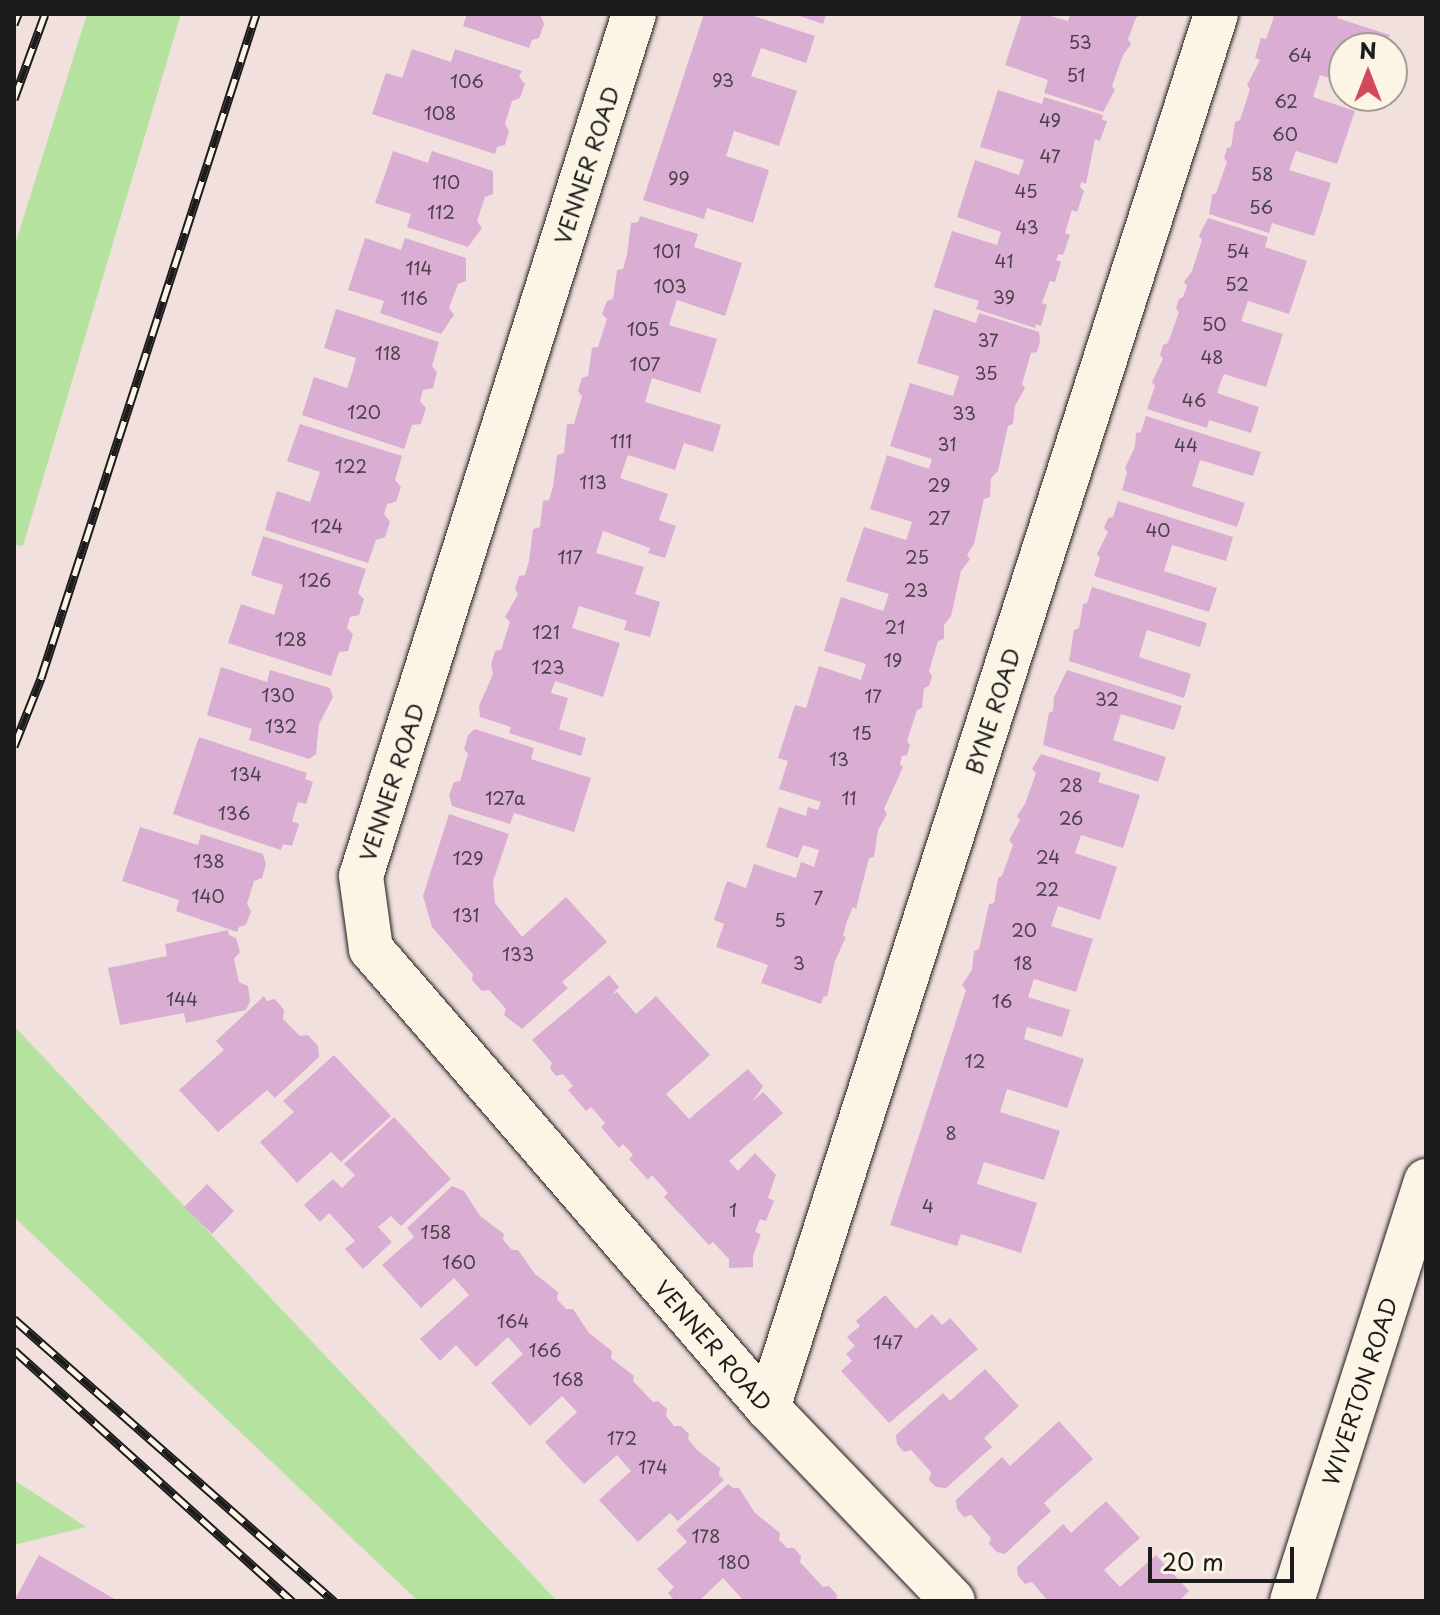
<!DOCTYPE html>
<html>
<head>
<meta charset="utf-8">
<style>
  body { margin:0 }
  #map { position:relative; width:1440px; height:1615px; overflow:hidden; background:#f2e0df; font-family:"Playpen Sans",sans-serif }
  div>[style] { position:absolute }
  .green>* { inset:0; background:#b6e2a0 }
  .building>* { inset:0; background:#daaed2 }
  .roads { filter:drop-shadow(0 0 2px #1c1c1c) drop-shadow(0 0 2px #1c1c1c) }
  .minor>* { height:44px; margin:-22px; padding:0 22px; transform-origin:22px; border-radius:22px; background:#fcf5e5 }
  .rail>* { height:9px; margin-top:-4.5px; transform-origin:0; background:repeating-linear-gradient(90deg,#fcf5e5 0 18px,#1c1c1c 0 36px); box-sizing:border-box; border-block:2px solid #1c1c1c }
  span { translate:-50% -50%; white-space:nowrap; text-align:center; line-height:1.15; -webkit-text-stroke:7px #fcf5e5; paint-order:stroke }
  .number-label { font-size:18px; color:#4c404a }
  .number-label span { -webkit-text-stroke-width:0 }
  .street-label { font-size:22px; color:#1c1c1c }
  .frame { position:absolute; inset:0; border:16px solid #1c1c1c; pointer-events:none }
  .north { position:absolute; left:1328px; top:32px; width:80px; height:80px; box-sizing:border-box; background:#fcf5e5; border:2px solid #a29e95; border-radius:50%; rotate:0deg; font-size:22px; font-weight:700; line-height:32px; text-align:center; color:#1c1c1c }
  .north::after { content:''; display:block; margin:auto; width:28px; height:36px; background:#d1495b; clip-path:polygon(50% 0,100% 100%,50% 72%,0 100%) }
  .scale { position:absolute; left:1148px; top:1547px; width:146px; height:36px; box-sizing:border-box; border:4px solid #1c1c1c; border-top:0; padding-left:10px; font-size:24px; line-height:28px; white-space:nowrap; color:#1c1c1c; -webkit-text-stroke:6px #fcf5e5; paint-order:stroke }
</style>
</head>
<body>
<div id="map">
  <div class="green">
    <div style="clip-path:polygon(87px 14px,181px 14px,23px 546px,14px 544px,14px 248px)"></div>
    <div style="clip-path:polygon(14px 1026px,557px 1601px,418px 1601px,14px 1217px)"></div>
    <div style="clip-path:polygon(14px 1480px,86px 1527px,14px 1545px)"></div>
  </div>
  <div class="building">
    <div style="clip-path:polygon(467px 14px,540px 14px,544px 24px,539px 38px,532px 40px,529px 48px,463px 26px)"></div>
    <div style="clip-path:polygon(704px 14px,747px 14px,815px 36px,806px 63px,761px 48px,751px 76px,797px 91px,779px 146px,734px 131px,726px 156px,769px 170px,753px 223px,707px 208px,704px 219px,643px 200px)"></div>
    <div style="clip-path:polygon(794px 14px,826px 14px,823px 24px)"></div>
    <div style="clip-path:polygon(1022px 14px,1044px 14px,1068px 21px,1070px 14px,1141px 14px,1136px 18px,1128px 39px,1131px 44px,1123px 55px,1112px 86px,1115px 90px,1103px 112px,1044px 93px,1048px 80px,1005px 65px)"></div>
    <div style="clip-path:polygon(1268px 14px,1339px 14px,1337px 18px,1390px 35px,1385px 48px,1344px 48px,1344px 83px,1320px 75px,1313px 97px,1355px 111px,1337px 164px,1296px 151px,1289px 170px,1331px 183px,1314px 236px,1272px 223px,1269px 233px,1209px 214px,1212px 195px,1216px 193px,1227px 162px,1224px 158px,1227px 148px,1231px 147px,1235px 122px,1240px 120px,1250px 89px,1247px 85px,1260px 60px,1255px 58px,1261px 38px,1266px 39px,1274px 17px)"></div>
    <div style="clip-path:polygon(412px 49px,451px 62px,455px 49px,522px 71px,519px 77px,525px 84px,520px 98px,512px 101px,505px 124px,509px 131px,505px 145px,497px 147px,495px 154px,372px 114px,386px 73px,402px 78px)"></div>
    <div style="clip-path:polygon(998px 90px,1042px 104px,1044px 97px,1103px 115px,1102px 120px,1107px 121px,1100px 141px,1095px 139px,1086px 184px,1081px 182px,1080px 187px,1084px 191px,1077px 212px,1072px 210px,1065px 233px,1070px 235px,1063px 255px,1059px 254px,1056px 260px,1061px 262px,1055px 282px,1050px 281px,1042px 303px,1047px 305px,1041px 326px,1036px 324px,1035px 328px,976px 309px,979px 301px,934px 287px,952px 231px,997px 245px,1001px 232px,957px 217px,975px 160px,1019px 175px,1024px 160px,980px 147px)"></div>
    <div style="clip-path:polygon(393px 151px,428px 163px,432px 151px,493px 171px,493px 194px,485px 197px,477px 221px,482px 228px,468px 247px,407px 227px,411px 214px,375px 203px)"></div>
    <div style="clip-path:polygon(640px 216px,698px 234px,694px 247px,742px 263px,725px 316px,677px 300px,669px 325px,717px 339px,700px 393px,652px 378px,645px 402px,721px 425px,713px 452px,684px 443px,675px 470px,628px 455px,620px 478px,668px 494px,659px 520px,676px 526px,665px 558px,648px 553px,650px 548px,603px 531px,596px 553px,644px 567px,635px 594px,660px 602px,650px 637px,624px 630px,627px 621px,579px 606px,572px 628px,620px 643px,603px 697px,555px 681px,551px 693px,568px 698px,559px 729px,586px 738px,581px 756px,509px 733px,511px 727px,480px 717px,479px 706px,493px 674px,491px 665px,495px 651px,501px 650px,510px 622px,505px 617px,518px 594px,515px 589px,519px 576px,525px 575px,529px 561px,533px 529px,540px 527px,543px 501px,549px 500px,553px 487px,557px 455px,564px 453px,567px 424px,574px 424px,582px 396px,578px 391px,582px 378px,588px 376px,592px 348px,598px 347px,607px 319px,602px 314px,607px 301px,613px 299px,617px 270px,623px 269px,627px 255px,631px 223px,638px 222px)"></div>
    <div style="clip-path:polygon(1208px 218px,1268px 237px,1265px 247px,1307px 261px,1289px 314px,1248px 301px,1241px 321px,1283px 334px,1266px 387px,1224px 374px,1220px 384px,1217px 393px,1259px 407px,1251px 433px,1209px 420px,1207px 428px,1147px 409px,1155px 386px,1152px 382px,1163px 359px,1160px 355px,1163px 345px,1168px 343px,1179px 312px,1176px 308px,1179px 299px,1183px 297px,1187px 286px,1184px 282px,1192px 271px,1202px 240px,1199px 236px)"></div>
    <div style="clip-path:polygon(365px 238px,401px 250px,405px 238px,466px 258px,466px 281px,458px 284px,449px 308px,454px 315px,441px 334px,380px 313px,384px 301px,348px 290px)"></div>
    <div style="clip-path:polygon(336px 309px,439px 342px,432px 366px,437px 372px,433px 388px,423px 390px,420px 401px,426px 408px,421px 424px,412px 425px,404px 449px,302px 415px,314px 377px,347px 388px,352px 373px,356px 358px,324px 348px)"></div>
    <div style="clip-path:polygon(934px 309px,976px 323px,979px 313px,1039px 332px,1040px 342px,1037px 352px,1031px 353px,1022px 384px,1025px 388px,1015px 406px,1013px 424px,1008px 426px,998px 471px,991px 478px,990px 497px,984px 499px,974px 544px,967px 555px,970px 559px,961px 571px,951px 616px,944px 625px,944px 639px,938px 641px,929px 671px,932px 676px,929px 686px,924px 688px,922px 708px,917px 710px,907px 741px,910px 745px,907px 755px,902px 756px,900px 764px,903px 767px,884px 809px,887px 814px,878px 830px,874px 857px,869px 858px,856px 909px,853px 907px,847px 921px,843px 936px,846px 937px,835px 961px,827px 997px,824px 996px,821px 1004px,761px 983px,768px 965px,716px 947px,724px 924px,714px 920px,727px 881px,746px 888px,754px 864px,796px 878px,801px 862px,814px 867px,819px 850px,803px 845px,798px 858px,766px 847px,779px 807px,806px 816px,808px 807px,818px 810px,821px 802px,779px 789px,788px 761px,778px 758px,795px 705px,806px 708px,819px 666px,861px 680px,866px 664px,824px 651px,841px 597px,883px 611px,889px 594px,846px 581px,864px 527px,906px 540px,909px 532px,912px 522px,870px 509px,887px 455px,929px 469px,932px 459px,890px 446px,910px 383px,953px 396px,959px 376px,917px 363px)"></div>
    <div style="clip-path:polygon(1146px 416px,1261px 452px,1253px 476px,1200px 460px,1192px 486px,1245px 503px,1237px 527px,1122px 490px,1127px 473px,1125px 468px,1135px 447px,1136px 433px,1141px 432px)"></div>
    <div style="clip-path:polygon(300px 424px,402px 456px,395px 480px,401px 487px,396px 502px,387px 504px,384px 514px,390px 522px,385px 537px,376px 540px,368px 563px,265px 530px,277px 491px,310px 502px,320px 472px,287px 461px)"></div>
    <div style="clip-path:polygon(1118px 501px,1233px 537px,1226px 561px,1172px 545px,1164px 571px,1217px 588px,1209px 612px,1094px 576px,1100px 558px,1097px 554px,1108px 532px,1104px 528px,1108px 518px,1113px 517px)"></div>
    <div style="clip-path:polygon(263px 536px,366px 569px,358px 593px,364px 599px,359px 615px,350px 617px,347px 628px,353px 634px,348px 651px,339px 652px,331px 676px,228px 643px,241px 604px,274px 615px,283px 585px,251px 575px)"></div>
    <div style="clip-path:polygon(1092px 587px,1207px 623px,1200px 647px,1147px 630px,1143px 643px,1139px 657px,1191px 674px,1184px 698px,1069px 661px,1074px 630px,1079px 628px,1083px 604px,1087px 603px)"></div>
    <div style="clip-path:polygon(221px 667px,267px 682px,270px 670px,330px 688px,333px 697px,319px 724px,316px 754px,309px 759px,249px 740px,252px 729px,207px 715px)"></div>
    <div style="clip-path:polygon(1067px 670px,1182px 706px,1174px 730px,1121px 714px,1113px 740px,1166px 757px,1158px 782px,1043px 745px,1049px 713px,1053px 711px,1054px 697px)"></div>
    <div style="clip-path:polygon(475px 729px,534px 748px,531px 759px,591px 778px,574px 832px,514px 813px,510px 824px,452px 806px,449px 795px,454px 782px,460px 781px,468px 754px,464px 749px,468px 735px)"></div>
    <div style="clip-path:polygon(199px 737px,307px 773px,305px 779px,313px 782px,306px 804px,298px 802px,292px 821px,299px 824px,292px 846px,283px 844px,281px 850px,173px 814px)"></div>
    <div style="clip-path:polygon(1041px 754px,1101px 773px,1098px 782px,1140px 795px,1123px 848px,1081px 835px,1075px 853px,1117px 867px,1100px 920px,1058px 906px,1051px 926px,1093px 939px,1076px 992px,1034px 979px,1028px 997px,1070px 1010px,1062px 1037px,1027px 1027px,1024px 1039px,1084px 1059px,1067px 1108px,1007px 1089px,1000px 1112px,1060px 1131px,1044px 1180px,984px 1162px,977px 1184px,1037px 1203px,1021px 1253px,961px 1234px,957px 1246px,890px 1225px,966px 990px,962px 985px,972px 970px,974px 951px,979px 949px,989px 904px,994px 903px,998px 878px,1002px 876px,1013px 845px,1009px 840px,1020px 820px,1017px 816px,1025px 804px,1036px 773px,1032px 769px)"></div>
    <div style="clip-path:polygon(449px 814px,509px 834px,493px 881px,495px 903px,522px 937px,566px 897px,607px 942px,562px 982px,568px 988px,522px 1029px,504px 1015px,506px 1009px,489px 990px,482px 991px,472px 980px,473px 974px,432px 927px,423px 896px)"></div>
    <div style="clip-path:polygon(140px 827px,198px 845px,201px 834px,263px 854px,266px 864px,262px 878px,254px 881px,247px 904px,251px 911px,246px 925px,239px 927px,237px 932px,176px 911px,179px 900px,122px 881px)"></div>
    <div style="clip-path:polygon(228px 930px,229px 935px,236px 938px,240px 952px,234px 959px,239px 982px,248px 986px,250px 1001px,246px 1010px,186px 1023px,184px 1013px,120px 1025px,108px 968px,167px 956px,165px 944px)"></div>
    <div style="clip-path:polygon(609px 975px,619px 987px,612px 995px,617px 992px,636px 1014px,656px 996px,710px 1055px,666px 1094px,689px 1119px,748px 1069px,763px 1086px,753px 1101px,763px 1092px,783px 1113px,729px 1161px,738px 1171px,755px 1153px,776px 1175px,768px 1198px,774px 1201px,766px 1221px,760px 1219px,755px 1232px,761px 1234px,753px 1256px,753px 1267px,729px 1268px,729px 1259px,713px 1242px,709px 1245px,664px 1197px,668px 1193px,652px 1175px,648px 1180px,629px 1159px,633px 1155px,627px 1148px,623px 1144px,619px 1148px,601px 1127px,605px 1123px,591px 1107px,586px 1111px,568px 1090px,573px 1086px,563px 1074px,556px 1076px,550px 1068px,552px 1063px,532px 1040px)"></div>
    <div style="clip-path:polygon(264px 996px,267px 1001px,275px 999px,284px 1010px,283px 1019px,300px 1036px,308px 1035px,318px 1046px,319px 1057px,275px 1098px,267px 1090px,218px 1132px,179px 1090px,224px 1050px,216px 1041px)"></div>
    <div style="clip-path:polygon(334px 1055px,391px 1116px,341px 1162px,331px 1152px,297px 1183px,260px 1142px,294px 1112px,283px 1101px)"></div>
    <div style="clip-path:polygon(394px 1117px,451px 1179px,401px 1226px,391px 1216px,378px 1227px,392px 1242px,363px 1269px,345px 1249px,355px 1241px,329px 1213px,320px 1222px,304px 1205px,333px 1179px,342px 1188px,355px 1175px,344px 1164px)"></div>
    <div style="clip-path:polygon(207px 1184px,234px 1211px,212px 1234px,184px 1207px)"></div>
    <div style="clip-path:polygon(452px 1186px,464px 1191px,480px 1216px,504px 1234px,503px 1240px,512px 1250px,518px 1250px,535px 1274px,558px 1292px,557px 1299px,566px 1309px,573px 1309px,589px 1333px,612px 1351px,611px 1358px,634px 1376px,633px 1381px,653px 1402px,658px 1401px,667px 1409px,666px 1416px,674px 1426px,681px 1426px,689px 1434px,688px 1439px,697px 1450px,720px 1468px,719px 1475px,724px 1480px,678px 1521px,670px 1513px,638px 1542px,599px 1500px,631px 1471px,617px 1455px,584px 1484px,564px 1463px,545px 1442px,577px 1412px,562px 1396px,530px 1426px,491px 1383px,523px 1354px,508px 1337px,476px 1367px,456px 1345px,440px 1361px,420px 1339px,469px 1295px,454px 1278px,421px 1308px,382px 1265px,414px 1237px,407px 1228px)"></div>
    <div style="clip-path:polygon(885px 1295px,916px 1329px,932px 1314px,942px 1325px,950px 1318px,978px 1349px,889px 1423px,841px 1371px,852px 1361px,846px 1354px,855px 1346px,847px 1337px,860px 1326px,856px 1321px)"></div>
    <div style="clip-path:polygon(985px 1369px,1019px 1406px,984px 1438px,992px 1447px,946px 1488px,936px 1487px,929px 1480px,931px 1472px,911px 1450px,904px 1452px,897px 1444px,896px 1435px,943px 1393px,950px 1401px)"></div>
    <div style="clip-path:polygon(1059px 1421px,1093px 1459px,1044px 1503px,1051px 1511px,1005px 1554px,997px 1552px,989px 1544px,991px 1538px,971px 1515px,964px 1517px,957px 1509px,956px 1500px,1002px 1457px,1010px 1466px)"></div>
    <div style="clip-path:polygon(728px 1484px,733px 1488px,739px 1488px,755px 1513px,780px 1533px,779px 1540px,787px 1548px,794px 1548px,801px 1556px,800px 1562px,823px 1587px,829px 1586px,837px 1595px,836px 1601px,744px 1601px,723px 1578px,699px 1601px,675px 1601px,668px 1593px,674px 1587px,657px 1569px,687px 1542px,676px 1530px)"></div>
    <div style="clip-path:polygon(1106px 1501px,1140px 1538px,1104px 1570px,1120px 1587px,1156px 1555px,1189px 1591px,1179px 1601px,1048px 1601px,1032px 1582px,1025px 1584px,1018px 1576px,1017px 1567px,1063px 1524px,1071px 1533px)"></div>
    <div style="clip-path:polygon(39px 1555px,118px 1601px,14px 1601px)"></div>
  </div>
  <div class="roads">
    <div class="minor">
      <div style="left:634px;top:14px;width:904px;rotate:107.57deg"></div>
      <div style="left:361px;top:876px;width:74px;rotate:82.2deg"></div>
      <div style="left:371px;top:949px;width:607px;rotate:49.14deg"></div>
      <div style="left:768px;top:1408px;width:267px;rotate:46.2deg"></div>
      <div style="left:768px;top:1408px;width:1464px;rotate:-72.18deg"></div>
      <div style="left:1292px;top:1601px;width:441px;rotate:-72.3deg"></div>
    </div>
  </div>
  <div class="rail">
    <div style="left:14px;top:24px;width:11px;rotate:-68deg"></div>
    <div style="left:14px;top:99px;width:90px;rotate:-70deg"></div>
    <div style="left:14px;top:746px;width:73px;rotate:-68.3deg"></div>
    <div style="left:41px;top:678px;width:698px;rotate:-72.06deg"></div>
    <div style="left:14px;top:1319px;width:427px;rotate:41.4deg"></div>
    <div style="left:14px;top:1350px;width:375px;rotate:42.1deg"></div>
  </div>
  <div class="number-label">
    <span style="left:1080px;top:42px">53</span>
    <span style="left:1300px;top:55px">64</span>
    <span style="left:1076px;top:75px">51</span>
    <span style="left:723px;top:80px">93</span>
    <span style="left:467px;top:81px">106</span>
    <span style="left:1286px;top:101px">62</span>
    <span style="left:440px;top:113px">108</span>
    <span style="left:1050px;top:120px">49</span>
    <span style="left:1285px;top:134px">60</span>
    <span style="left:1050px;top:156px">47</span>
    <span style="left:1262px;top:174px">58</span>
    <span style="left:679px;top:178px">99</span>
    <span style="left:446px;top:182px">110</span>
    <span style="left:1026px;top:191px">45</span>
    <span style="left:1261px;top:207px">56</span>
    <span style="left:441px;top:212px">112</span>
    <span style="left:1027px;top:227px">43</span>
    <span style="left:667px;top:251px">101</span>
    <span style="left:1238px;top:251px">54</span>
    <span style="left:1004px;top:261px">41</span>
    <span style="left:419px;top:268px">114</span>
    <span style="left:1237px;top:284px">52</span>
    <span style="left:670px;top:286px">103</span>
    <span style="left:1004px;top:297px">39</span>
    <span style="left:414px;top:298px">116</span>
    <span style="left:1214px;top:324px">50</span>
    <span style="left:643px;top:329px">105</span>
    <span style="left:988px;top:340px">37</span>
    <span style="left:388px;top:353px">118</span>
    <span style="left:1212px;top:357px">48</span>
    <span style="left:645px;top:364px">107</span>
    <span style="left:986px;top:373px">35</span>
    <span style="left:1194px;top:400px">46</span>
    <span style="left:364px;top:412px">120</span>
    <span style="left:964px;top:413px">33</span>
    <span style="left:621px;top:441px">111</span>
    <span style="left:947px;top:444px">31</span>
    <span style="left:1186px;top:445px">44</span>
    <span style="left:351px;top:466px">122</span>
    <span style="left:593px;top:482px">113</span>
    <span style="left:939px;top:485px">29</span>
    <span style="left:939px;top:518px">27</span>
    <span style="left:327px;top:526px">124</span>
    <span style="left:1158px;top:530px">40</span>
    <span style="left:570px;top:557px">117</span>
    <span style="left:917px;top:557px">25</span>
    <span style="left:315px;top:580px">126</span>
    <span style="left:916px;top:590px">23</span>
    <span style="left:895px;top:627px">21</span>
    <span style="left:546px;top:632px">121</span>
    <span style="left:291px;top:639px">128</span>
    <span style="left:893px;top:660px">19</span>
    <span style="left:548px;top:667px">123</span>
    <span style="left:278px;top:695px">130</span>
    <span style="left:873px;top:696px">17</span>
    <span style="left:1107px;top:699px">32</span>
    <span style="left:281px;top:726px">132</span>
    <span style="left:862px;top:733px">15</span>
    <span style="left:839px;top:759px">13</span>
    <span style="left:246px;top:774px">134</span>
    <span style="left:1071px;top:785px">28</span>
    <span style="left:505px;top:798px">127a</span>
    <span style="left:849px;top:798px">11</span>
    <span style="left:234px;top:813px">136</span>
    <span style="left:1071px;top:818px">26</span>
    <span style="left:1048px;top:857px">24</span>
    <span style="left:468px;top:858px">129</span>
    <span style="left:209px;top:861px">138</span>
    <span style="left:1047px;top:889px">22</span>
    <span style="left:208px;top:896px">140</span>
    <span style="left:818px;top:898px">7</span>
    <span style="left:466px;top:915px">131</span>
    <span style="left:780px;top:920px">5</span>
    <span style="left:1024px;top:930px">20</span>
    <span style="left:518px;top:954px">133</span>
    <span style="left:799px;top:963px">3</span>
    <span style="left:1023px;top:963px">18</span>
    <span style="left:182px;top:999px">144</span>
    <span style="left:1002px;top:1001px">16</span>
    <span style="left:975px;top:1061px">12</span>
    <span style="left:951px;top:1133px">8</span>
    <span style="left:928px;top:1206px">4</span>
    <span style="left:733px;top:1210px">1</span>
    <span style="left:436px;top:1232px">158</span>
    <span style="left:459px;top:1262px">160</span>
    <span style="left:513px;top:1321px">164</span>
    <span style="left:888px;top:1342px">147</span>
    <span style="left:545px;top:1350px">166</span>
    <span style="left:568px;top:1379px">168</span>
    <span style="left:622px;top:1438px">172</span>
    <span style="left:653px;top:1467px">174</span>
    <span style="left:706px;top:1536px">178</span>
    <span style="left:734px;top:1562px">180</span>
  </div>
  <div class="street-label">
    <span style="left:586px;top:165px;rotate:-72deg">VENNER ROAD</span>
    <span style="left:992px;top:711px;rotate:-72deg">BYNE ROAD</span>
    <span style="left:391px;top:782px;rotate:-72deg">VENNER ROAD</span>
    <span style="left:714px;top:1345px;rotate:49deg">VENNER ROAD</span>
    <span style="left:1359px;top:1391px;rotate:-72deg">WIVERTON ROAD</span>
  </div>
  <div class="frame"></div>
  <div class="north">N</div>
  <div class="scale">20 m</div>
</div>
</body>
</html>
